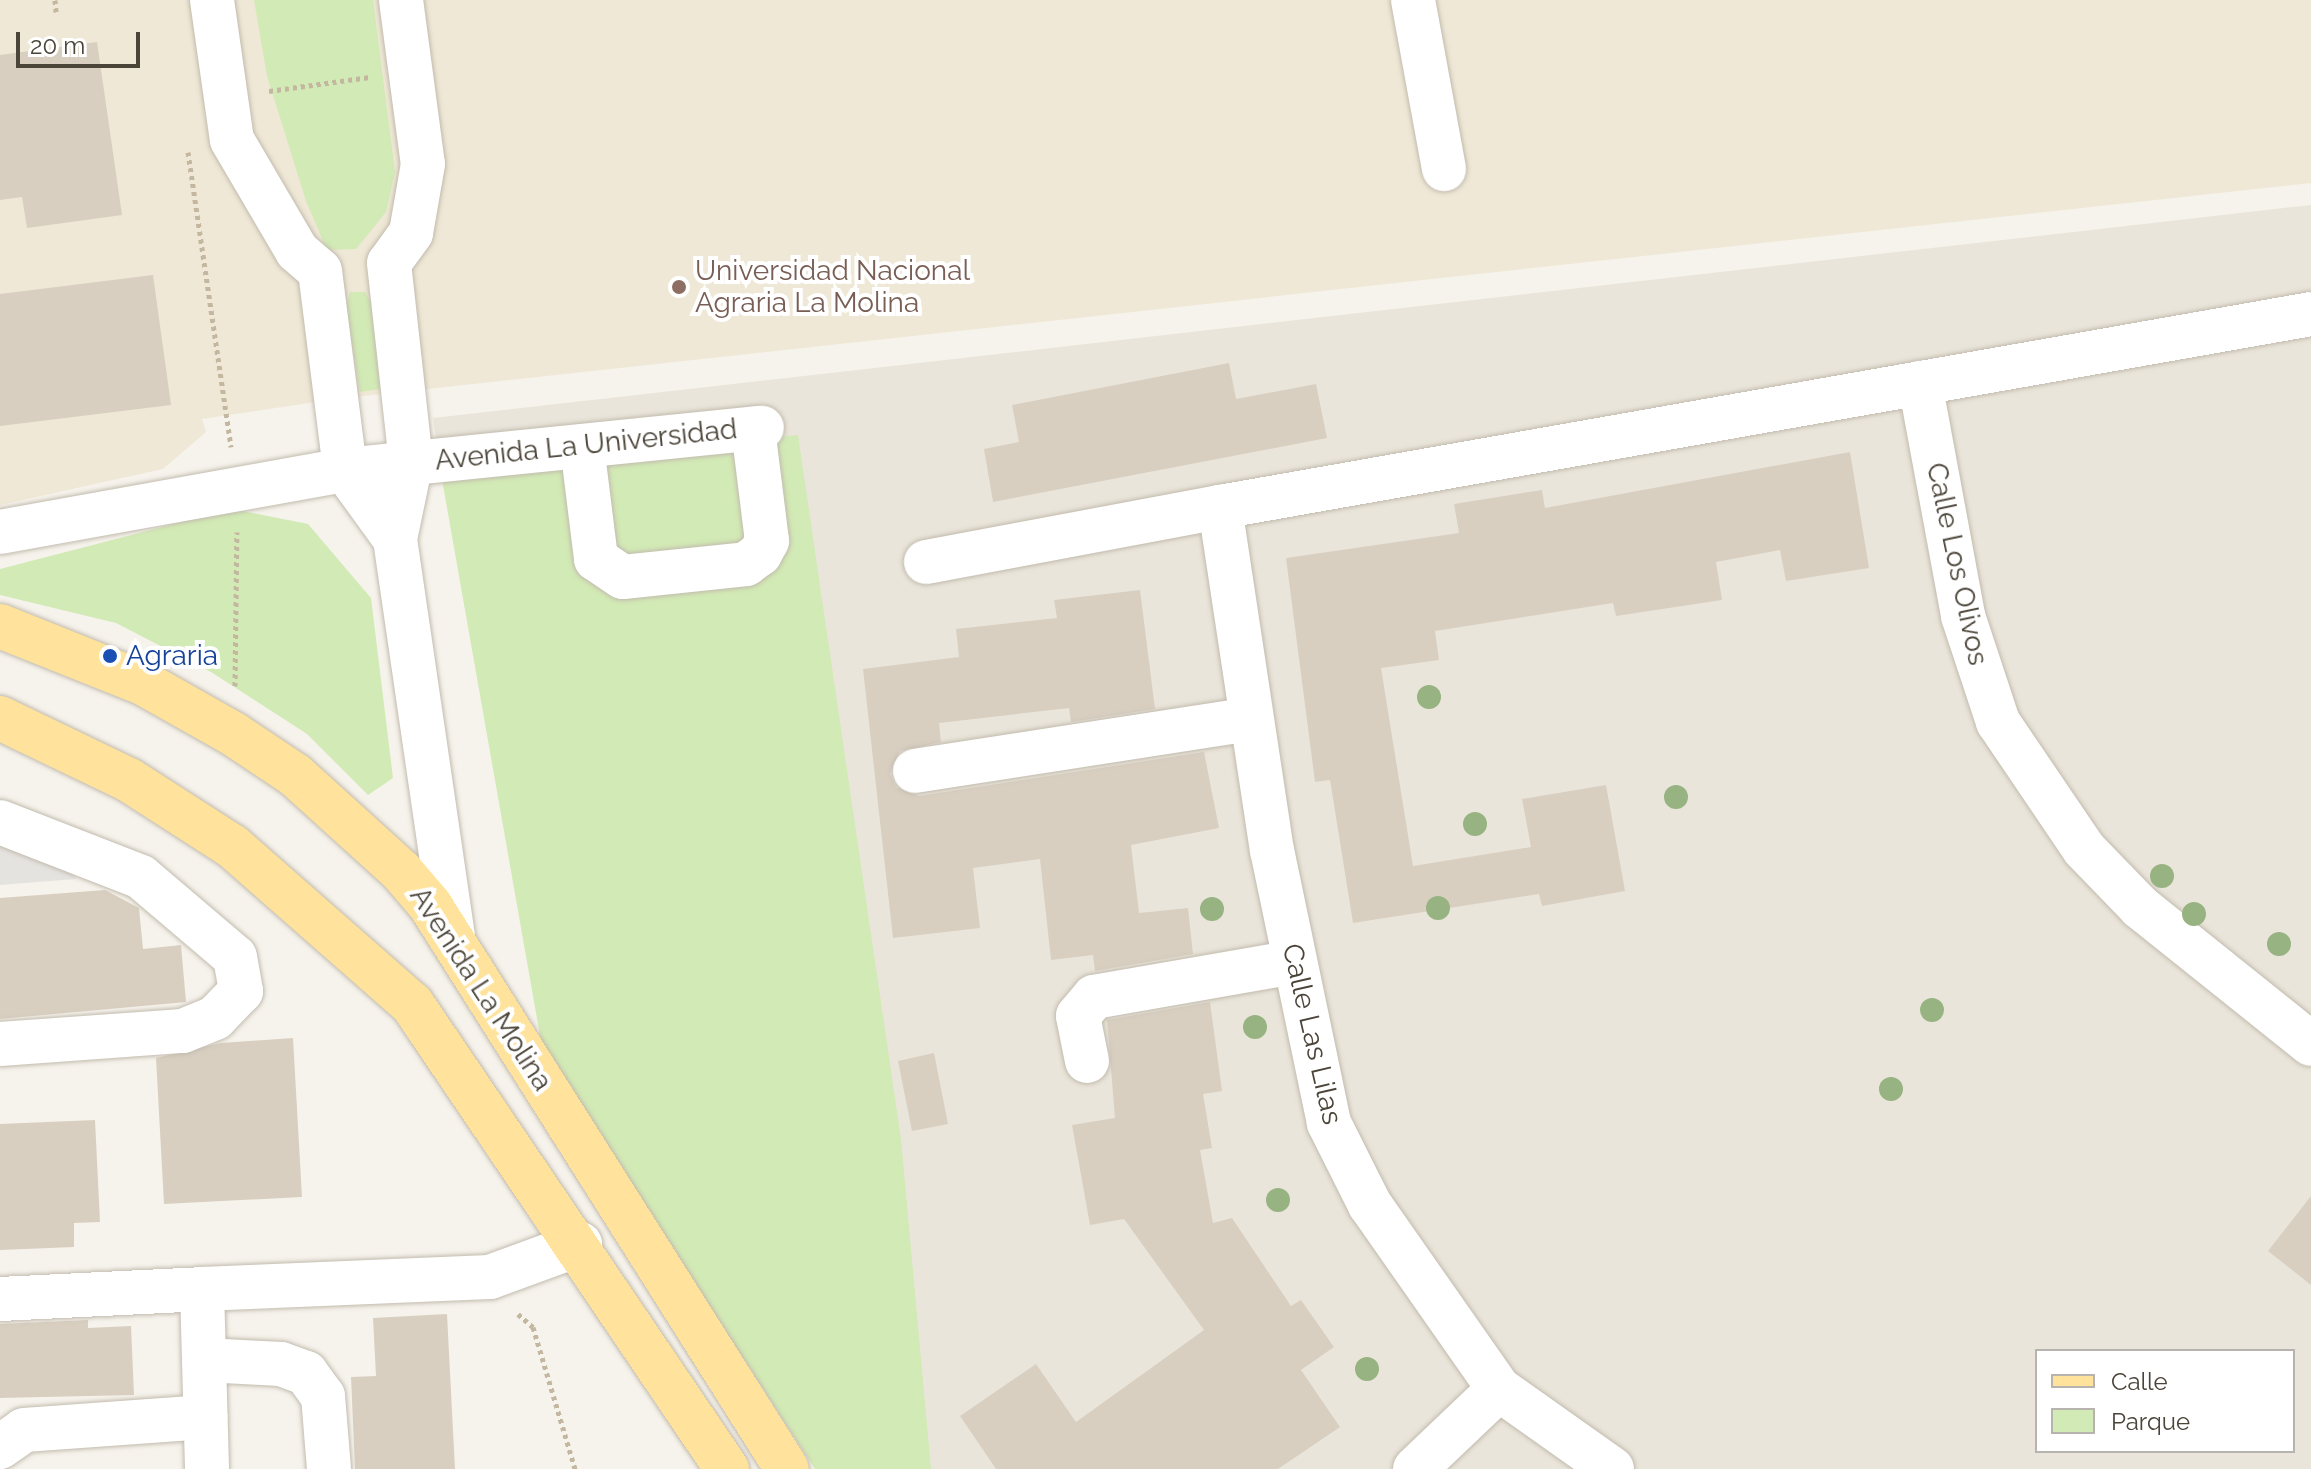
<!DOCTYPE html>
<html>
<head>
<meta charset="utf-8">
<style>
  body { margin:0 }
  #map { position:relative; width:2311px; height:1469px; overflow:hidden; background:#f6f3ec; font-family:Raleway,sans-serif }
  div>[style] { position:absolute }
  .residential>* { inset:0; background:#eae5da }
  .education>* { inset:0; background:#efe8d6 }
  .green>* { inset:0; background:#d2eab5 }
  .parking>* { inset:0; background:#e5e3e0 }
  .building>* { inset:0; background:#d8cfc1 }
  .path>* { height:5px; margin-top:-2.5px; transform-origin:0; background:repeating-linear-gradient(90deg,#c4b79f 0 4px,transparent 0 8px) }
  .roads { filter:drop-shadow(0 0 2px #c2bbae) drop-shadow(0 0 2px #c2bbae) }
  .minor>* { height:44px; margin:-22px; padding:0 22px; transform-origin:22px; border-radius:22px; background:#fff }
  .major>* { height:44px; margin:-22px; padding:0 22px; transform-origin:22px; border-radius:22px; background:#ffe39c }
  .trees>* { width:24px; height:24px; margin:-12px; border-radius:50%; background:#97b381 }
  .dots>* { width:22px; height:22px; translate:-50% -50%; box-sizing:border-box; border:4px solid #fff; border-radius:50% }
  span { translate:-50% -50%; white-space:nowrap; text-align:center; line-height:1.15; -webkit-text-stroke:8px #fff; paint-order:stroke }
  .education-label { font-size:28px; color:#785e54 }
  .left { translate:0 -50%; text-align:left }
  .street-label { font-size:28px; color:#4b4439 }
  .transit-label { font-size:28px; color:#164399 }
  .legend { position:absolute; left:2035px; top:1349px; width:260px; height:104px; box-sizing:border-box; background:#fff; border:2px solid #b7b4b0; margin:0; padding:10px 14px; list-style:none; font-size:24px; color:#4b4439 }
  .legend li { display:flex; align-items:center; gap:16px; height:40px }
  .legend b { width:40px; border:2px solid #b7b4b0 }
  .scale { position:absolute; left:16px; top:32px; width:124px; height:36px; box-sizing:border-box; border:4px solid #4b4439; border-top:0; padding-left:10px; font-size:24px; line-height:28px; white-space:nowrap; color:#4b4439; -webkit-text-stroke:6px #fff; paint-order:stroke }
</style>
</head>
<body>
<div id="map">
  <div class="residential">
    <div style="clip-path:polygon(evenodd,2311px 205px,2311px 1469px,815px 1469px,440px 468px,433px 418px,2311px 205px,2037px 1351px,2293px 1351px,2293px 1451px,2037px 1451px,2037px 1351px)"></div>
  </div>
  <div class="education">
    <div style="clip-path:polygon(0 0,2311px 0,2311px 183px,336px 399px,202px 419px,206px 432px,163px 469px,0 505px)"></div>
  </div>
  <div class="green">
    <div style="clip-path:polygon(254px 0,373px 0,395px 172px,386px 212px,356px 249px,327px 250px,306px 201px,267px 76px)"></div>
    <div style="clip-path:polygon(350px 292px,365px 292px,375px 310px,387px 388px,360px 392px,346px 308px)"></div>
    <div style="clip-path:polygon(798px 435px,901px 1139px,931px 1469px,815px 1469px,542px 1047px,440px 468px)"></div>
    <div style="clip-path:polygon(232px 509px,308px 524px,371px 598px,393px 778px,368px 795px,307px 734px,211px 672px,116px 623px,0 595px,0 569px)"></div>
  </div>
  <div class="parking">
    <div style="clip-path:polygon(0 798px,46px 834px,76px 879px,0 885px)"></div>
  </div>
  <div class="building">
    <div style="clip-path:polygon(97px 42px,122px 215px,27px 228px,22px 197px,0 200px,0 55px)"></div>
    <div style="clip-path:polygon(153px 275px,171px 405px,0 426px,0 294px)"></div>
    <div style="clip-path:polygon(1229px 363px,1236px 399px,1316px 384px,1327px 438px,993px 502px,984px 449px,1019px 442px,1012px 405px)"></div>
    <div style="clip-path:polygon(1850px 452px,1869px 568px,1786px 581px,1780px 550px,1716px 562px,1722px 600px,1616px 616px,1613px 603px,1435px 631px,1439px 660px,1381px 668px,1413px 866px,1531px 847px,1522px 799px,1606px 785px,1625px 891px,1542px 906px,1539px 894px,1353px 923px,1330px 780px,1315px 782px,1286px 558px,1459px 533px,1454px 504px,1542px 490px,1545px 508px)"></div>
    <div style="clip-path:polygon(1140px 590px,1155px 709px,1071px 722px,1069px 708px,939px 723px,941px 742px,900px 751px,890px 774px,896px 787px,919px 796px,1204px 752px,1219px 828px,1131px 845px,1139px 913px,1188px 908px,1193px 954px,1095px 971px,1093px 955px,1051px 960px,1040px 859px,973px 868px,980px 928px,893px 938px,863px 669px,959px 657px,956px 629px,1057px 618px,1054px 600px)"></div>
    <div style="clip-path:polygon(105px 890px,139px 908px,143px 949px,181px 945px,186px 1002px,0 1019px,0 898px)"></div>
    <div style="clip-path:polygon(1210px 1002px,1222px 1091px,1203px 1094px,1212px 1148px,1200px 1150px,1213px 1223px,1232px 1218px,1291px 1306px,1301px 1300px,1334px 1347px,1301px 1370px,1340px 1427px,1278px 1469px,996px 1469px,960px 1416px,1036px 1364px,1076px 1422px,1204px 1330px,1124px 1219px,1090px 1225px,1072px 1125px,1115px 1118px,1107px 1020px)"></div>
    <div style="clip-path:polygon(293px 1038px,302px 1197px,164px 1204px,156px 1058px,221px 1043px)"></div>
    <div style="clip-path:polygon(934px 1053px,948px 1124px,912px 1131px,898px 1061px)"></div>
    <div style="clip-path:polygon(95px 1120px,100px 1222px,74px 1223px,74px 1247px,0 1250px,0 1124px)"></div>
    <div style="clip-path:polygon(2311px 1196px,2311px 1285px,2268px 1251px)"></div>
    <div style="clip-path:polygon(447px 1314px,455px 1469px,355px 1469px,351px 1377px,376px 1376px,373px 1318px)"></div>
    <div style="clip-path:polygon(88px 1320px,88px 1328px,131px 1326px,134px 1395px,0 1398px,0 1324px)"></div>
  </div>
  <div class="path">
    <div style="left:55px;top:0;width:12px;rotate:85deg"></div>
    <div style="left:269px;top:91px;width:102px;rotate:-7.9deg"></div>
    <div style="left:188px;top:152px;width:298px;rotate:81.7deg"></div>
    <div style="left:235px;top:686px;width:154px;rotate:-89.3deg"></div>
    <div style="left:518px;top:1314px;width:20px;rotate:41deg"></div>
    <div style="left:533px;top:1327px;width:148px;rotate:73.5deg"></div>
  </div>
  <div class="roads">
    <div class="minor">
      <div style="left:212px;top:0;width:141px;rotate:81.9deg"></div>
      <div style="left:232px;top:140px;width:129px;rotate:59.6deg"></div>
      <div style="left:297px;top:251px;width:30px;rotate:41deg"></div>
      <div style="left:320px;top:271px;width:201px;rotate:82.8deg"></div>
      <div style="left:345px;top:470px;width:85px;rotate:54.1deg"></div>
      <div style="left:401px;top:0;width:165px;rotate:82.4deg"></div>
      <div style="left:423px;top:164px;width:70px;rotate:99.9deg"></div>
      <div style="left:411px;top:233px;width:37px;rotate:126deg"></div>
      <div style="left:389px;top:263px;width:200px;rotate:83.7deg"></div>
      <div style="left:411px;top:462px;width:79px;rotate:101.7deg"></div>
      <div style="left:395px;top:539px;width:406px;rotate:81.7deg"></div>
      <div style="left:1413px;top:0;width:172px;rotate:79.6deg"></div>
      <div style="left:1920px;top:383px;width:237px;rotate:79.5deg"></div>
      <div style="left:1963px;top:616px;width:112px;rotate:71.7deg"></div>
      <div style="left:1998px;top:722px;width:153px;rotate:55.9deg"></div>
      <div style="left:2084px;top:849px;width:81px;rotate:46deg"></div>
      <div style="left:2140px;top:907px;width:219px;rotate:38.7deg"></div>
      <div style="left:582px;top:446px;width:114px;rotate:82.9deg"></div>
      <div style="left:596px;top:559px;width:32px;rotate:34deg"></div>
      <div style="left:623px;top:577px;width:124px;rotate:-6deg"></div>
      <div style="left:746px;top:564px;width:17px;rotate:-36deg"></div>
      <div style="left:760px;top:554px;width:15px;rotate:-62deg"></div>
      <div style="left:767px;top:541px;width:113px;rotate:-97.1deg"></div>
      <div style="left:0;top:532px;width:351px;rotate:-10.2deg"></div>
      <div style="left:345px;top:470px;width:419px;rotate:-5.8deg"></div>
      <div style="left:926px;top:562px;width:299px;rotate:-10.6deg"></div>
      <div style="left:915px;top:771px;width:340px;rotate:-8.8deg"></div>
      <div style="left:0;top:822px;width:151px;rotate:21.3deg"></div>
      <div style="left:141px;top:877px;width:123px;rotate:40.4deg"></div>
      <div style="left:235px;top:957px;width:35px;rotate:80deg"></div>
      <div style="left:241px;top:991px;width:37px;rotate:134deg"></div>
      <div style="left:215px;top:1018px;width:35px;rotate:158deg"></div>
      <div style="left:182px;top:1031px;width:182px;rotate:175.9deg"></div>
      <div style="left:1087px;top:1061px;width:46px;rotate:-101.3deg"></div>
      <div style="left:1078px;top:1016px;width:25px;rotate:-50deg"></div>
      <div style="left:1094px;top:997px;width:204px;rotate:-9.9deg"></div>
      <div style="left:202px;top:1289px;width:288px;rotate:-2.4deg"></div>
      <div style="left:490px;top:1277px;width:96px;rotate:-20.1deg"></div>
      <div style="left:0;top:1299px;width:202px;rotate:-2.8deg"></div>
      <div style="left:202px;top:1289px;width:180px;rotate:88.4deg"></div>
      <div style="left:204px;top:1360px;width:77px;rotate:3deg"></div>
      <div style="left:281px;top:1364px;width:27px;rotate:20deg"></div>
      <div style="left:306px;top:1373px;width:29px;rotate:54deg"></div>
      <div style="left:323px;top:1396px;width:73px;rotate:85.3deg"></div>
      <div style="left:0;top:1447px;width:29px;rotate:-35deg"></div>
      <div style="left:24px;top:1430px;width:182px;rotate:-4.1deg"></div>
      <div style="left:1415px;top:1469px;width:116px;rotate:-43.6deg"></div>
      <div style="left:1612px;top:1469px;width:138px;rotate:-144.7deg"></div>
      <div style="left:1499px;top:1389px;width:225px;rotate:-125deg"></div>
      <div style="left:1370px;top:1205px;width:92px;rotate:-116.6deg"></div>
      <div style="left:1329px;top:1123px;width:278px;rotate:-101.8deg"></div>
      <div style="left:1272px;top:851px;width:348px;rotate:-98.6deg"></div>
      <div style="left:1220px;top:507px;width:1108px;rotate:-10.03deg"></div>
    </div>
    <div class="major">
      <div style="left:0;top:626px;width:156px;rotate:21.8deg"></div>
      <div style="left:145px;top:684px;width:103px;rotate:29.5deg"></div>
      <div style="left:235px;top:735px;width:72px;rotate:33.7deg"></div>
      <div style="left:295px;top:775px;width:143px;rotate:42.2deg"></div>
      <div style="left:401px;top:871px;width:45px;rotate:49.5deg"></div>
      <div style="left:430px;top:905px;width:667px;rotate:57.67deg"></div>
      <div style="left:0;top:718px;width:143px;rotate:25.7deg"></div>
      <div style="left:129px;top:780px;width:122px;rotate:32.7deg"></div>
      <div style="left:232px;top:846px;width:240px;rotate:41.3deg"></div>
      <div style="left:412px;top:1004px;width:562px;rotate:55.89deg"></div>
    </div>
  </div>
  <div class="trees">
    <div style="left:1429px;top:697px"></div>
    <div style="left:1676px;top:797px"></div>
    <div style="left:1475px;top:824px"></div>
    <div style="left:2162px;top:876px"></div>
    <div style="left:1438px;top:908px"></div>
    <div style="left:1212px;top:909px"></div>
    <div style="left:2194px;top:914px"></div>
    <div style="left:2279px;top:944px"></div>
    <div style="left:1932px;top:1010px"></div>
    <div style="left:1255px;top:1027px"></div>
    <div style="left:1891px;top:1089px"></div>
    <div style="left:1278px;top:1200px"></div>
    <div style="left:1367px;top:1369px"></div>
  </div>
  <div class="dots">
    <div style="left:679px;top:287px;background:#8d6e63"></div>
    <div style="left:110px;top:656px;background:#1a4fb4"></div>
  </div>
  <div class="education-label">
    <span class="left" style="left:695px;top:287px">Universidad Nacional<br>Agraria La Molina</span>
  </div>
  <div class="street-label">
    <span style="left:586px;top:445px;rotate:-6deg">Avenida La Universidad</span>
    <span style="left:1957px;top:564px;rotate:78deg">Calle Los Olivos</span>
    <span style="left:481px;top:989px;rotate:57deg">Avenida La Molina</span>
    <span style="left:1312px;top:1034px;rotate:77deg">Calle Las Lilas</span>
  </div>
  <div class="transit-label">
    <span class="left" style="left:126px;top:656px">Agraria</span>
  </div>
  <ul class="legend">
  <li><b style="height:10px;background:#ffe39c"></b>Calle</li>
  <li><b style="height:22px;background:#d2eab5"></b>Parque</li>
  </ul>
  <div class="scale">20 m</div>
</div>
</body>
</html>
